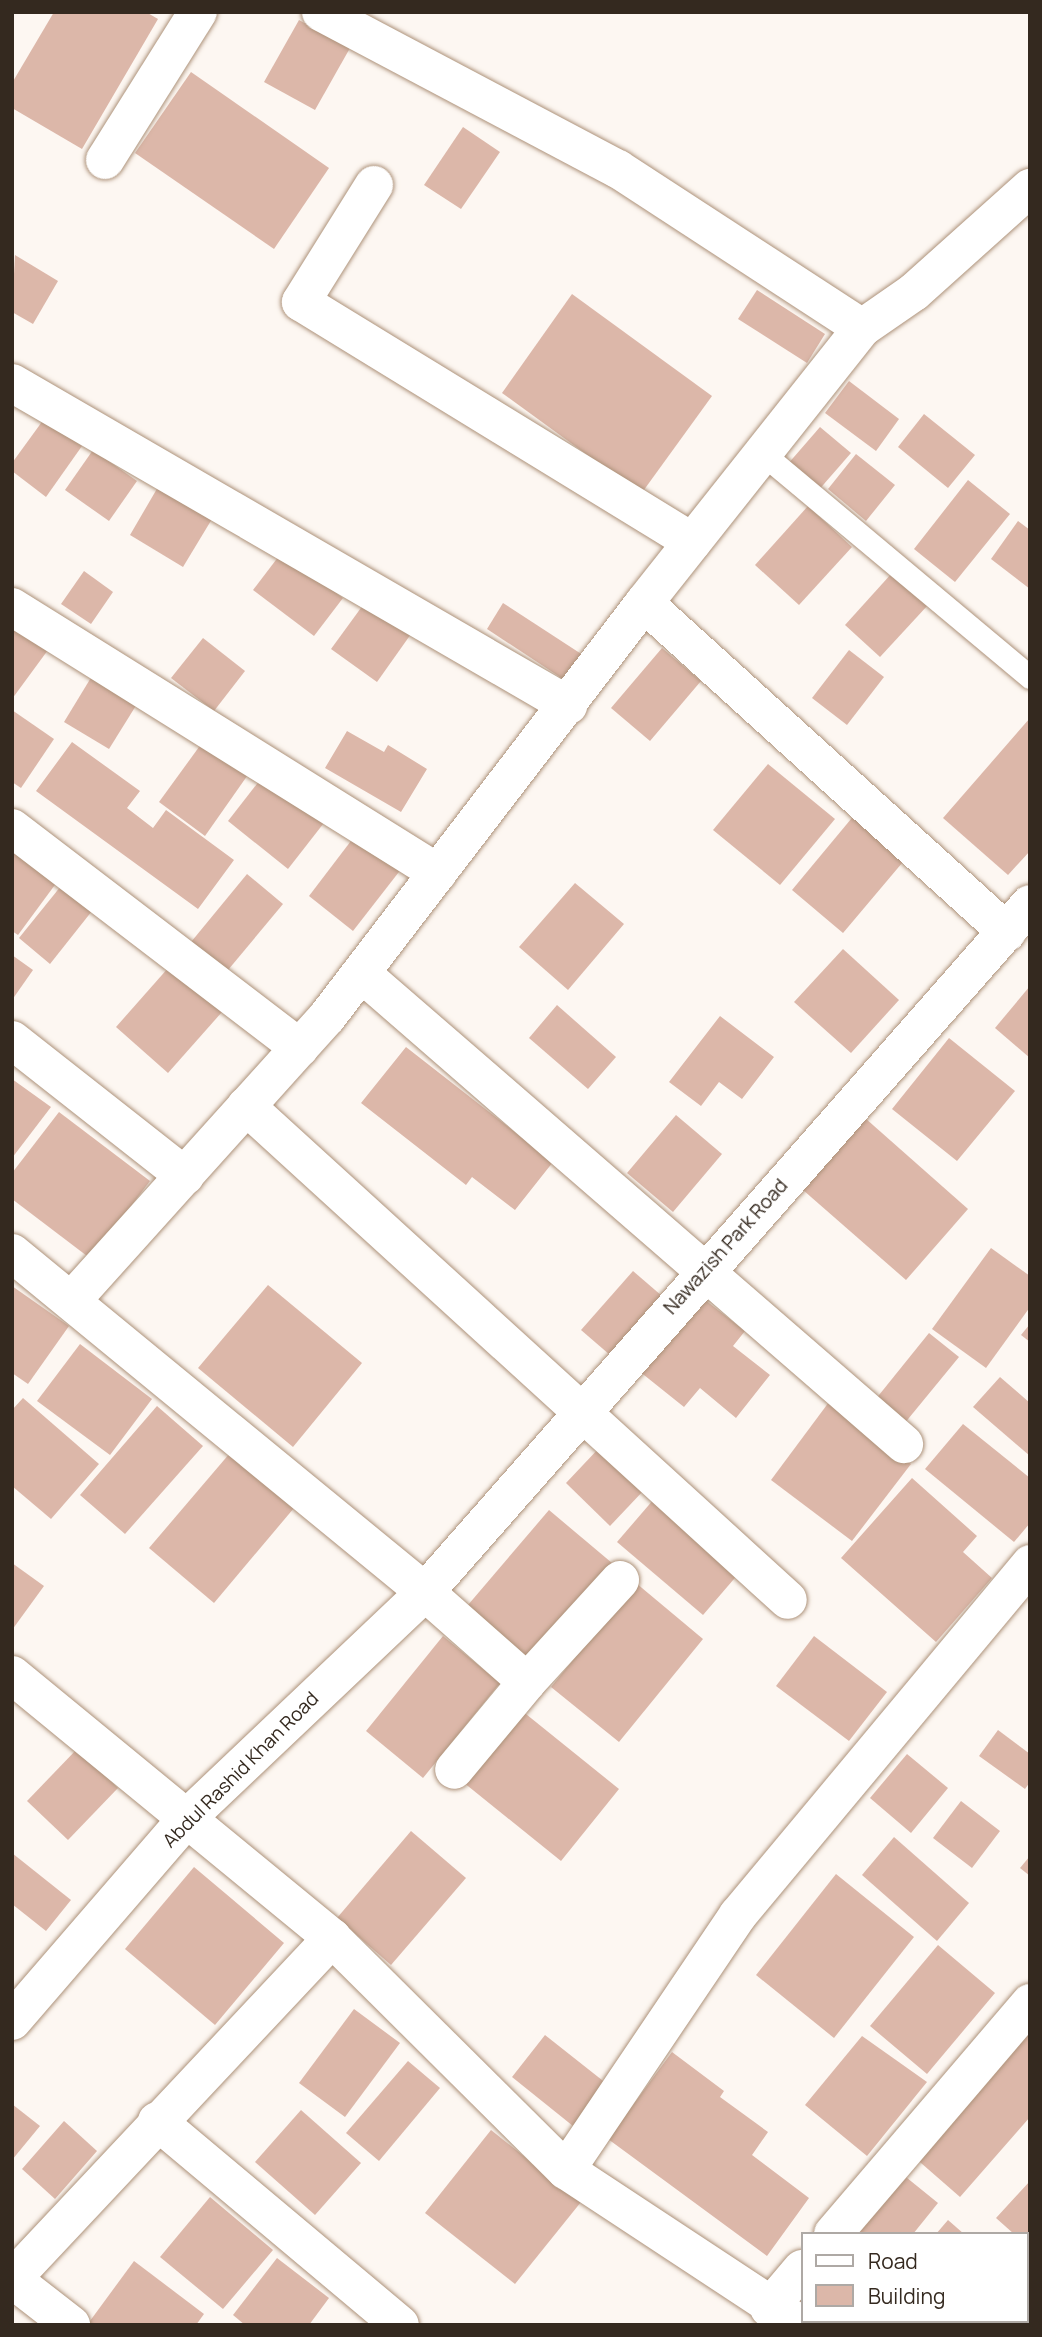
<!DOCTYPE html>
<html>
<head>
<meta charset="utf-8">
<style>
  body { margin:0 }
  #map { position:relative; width:1042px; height:2337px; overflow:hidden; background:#fdf7f2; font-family:Manrope,sans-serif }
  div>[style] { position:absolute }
  .building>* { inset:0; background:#dcb7a9 }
  .roads { filter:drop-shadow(0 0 2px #ad927a) drop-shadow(0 0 2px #ad927a) }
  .service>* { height:23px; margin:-11.5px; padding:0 11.5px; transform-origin:11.5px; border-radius:11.5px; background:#fff }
  .minor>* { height:38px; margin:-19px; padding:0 19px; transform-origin:19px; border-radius:19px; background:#fff }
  span { translate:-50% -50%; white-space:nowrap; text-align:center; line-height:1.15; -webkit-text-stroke:6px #fff; paint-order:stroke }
  .street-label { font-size:19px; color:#34291f }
  .frame { position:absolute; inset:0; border:14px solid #34291f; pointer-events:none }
  .legend { position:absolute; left:801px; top:2232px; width:228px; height:91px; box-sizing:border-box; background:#fff; border:2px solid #aea9a5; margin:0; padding:9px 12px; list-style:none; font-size:21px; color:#34291f }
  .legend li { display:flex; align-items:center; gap:14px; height:35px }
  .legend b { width:35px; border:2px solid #aea9a5 }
</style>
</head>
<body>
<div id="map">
  <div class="building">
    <div style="clip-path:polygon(54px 12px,146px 12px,158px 19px,82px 149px,12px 108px,12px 83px)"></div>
    <div style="clip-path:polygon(299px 20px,350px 48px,315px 110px,264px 82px)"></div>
    <div style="clip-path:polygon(191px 72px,329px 168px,274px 249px,135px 153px)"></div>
    <div style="clip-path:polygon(463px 127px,500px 152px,461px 209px,424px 185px)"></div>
    <div style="clip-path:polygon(15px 255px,58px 281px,33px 324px,12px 312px)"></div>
    <div style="clip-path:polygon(757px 290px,825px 334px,807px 363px,738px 319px)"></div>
    <div style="clip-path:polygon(572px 294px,712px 396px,641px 494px,502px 393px)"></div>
    <div style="clip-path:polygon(849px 381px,899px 419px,876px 451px,825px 413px)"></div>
    <div style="clip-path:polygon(924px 414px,975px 455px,948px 488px,898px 447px)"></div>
    <div style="clip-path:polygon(44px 419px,82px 446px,46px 497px,12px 471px,12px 463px)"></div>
    <div style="clip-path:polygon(820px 427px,851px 453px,817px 492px,787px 465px)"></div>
    <div style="clip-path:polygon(93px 450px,137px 481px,109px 521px,65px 490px)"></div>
    <div style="clip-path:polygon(856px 454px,895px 485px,866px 521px,828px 489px)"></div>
    <div style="clip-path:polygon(968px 480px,1010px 514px,955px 582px,914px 549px)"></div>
    <div style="clip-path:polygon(158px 487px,212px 519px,183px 567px,130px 535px)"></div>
    <div style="clip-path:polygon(808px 506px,852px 547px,799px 605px,755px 565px)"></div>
    <div style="clip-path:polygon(1018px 521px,1030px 530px,1030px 589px,991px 559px)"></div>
    <div style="clip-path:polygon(282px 552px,343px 598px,314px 636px,253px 590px)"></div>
    <div style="clip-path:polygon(84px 571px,113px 592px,91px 624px,61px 604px)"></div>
    <div style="clip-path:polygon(892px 573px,928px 605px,880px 657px,845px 625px)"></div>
    <div style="clip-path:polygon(366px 601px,411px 634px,377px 682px,331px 649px)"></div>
    <div style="clip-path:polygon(503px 603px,589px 659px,572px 685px,487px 629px)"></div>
    <div style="clip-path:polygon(12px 625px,48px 650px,12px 699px)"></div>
    <div style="clip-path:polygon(203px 638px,245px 671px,214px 711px,171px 678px)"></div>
    <div style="clip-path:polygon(662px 648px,701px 681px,650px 741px,611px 708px)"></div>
    <div style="clip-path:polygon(849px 650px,884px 677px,847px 725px,812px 698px)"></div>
    <div style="clip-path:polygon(92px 676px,137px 704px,109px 749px,64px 722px)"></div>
    <div style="clip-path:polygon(12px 710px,54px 739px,21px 788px,12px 782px)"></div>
    <div style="clip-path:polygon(1030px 718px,1030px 851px,1008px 875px,943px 818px)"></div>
    <div style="clip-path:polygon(347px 731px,384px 752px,388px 745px,427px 769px,401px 812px,325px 768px)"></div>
    <div style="clip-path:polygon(207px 736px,252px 769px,205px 836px,159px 802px)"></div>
    <div style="clip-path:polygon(72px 742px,140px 791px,127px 808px,153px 828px,166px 810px,234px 860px,198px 909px,36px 791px)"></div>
    <div style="clip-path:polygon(768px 764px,835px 819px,780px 885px,713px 830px)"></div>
    <div style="clip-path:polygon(267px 771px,327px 819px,288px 869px,228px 821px)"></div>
    <div style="clip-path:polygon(856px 813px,908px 856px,843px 933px,792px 890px)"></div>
    <div style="clip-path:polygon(357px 833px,402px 868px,353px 931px,309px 896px)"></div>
    <div style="clip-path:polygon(17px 847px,60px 878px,18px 935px,12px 931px,12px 853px)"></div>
    <div style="clip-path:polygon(247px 874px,283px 904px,218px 982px,182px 953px)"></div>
    <div style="clip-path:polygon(575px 883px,624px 924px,568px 990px,519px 947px)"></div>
    <div style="clip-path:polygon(61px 886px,92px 911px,50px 964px,19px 938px)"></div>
    <div style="clip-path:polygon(843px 949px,899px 1000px,851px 1053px,794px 1002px)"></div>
    <div style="clip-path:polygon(12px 955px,33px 970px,12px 1000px)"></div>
    <div style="clip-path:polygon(169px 967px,222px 1012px,168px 1073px,116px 1027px)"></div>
    <div style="clip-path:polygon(1030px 986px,1030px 1058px,995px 1028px)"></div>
    <div style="clip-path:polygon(557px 1005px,616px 1057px,588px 1089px,529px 1038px)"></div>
    <div style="clip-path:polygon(720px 1016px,774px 1057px,742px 1099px,719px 1082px,701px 1106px,669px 1082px)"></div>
    <div style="clip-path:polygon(949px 1038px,1015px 1091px,957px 1161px,892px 1109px)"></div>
    <div style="clip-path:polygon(406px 1047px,553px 1162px,515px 1210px,472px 1177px,466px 1185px,361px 1103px)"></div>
    <div style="clip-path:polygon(12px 1079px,51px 1107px,12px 1158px)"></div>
    <div style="clip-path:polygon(59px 1112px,150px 1181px,91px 1259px,12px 1199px,12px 1173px)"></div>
    <div style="clip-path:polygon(676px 1115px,722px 1154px,673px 1212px,627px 1173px)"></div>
    <div style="clip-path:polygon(865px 1118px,968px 1209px,906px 1280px,803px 1190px)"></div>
    <div style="clip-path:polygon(991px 1248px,1030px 1276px,1030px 1307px,986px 1368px,932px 1329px)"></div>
    <div style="clip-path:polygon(633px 1271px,662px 1296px,610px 1355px,581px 1330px)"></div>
    <div style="clip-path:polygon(268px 1285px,362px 1363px,293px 1447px,198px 1368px)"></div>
    <div style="clip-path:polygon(12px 1286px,69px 1326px,28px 1384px,12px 1373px)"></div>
    <div style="clip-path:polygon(700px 1296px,745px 1331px,733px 1346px,770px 1375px,736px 1418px,700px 1388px,684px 1407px,639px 1371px)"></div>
    <div style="clip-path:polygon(1030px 1324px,1030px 1342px,1021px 1335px)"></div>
    <div style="clip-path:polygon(929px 1333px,959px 1357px,904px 1424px,875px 1400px)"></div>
    <div style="clip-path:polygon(80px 1344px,152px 1399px,110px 1455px,37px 1401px)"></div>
    <div style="clip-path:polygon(1000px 1377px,1030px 1403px,1030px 1456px,973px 1407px)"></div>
    <div style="clip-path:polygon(23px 1398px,99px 1464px,51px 1519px,12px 1486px,12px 1410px)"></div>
    <div style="clip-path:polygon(829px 1402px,911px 1464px,852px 1541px,771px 1480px)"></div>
    <div style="clip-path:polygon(157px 1406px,203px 1446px,125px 1534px,80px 1495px)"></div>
    <div style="clip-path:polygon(963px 1424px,1030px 1478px,1030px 1523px,1014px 1542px,925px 1469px)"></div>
    <div style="clip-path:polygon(600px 1447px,645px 1489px,610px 1526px,566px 1483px)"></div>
    <div style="clip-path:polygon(230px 1453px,294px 1508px,214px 1603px,149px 1548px)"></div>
    <div style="clip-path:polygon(912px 1478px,977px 1536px,963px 1552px,992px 1578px,936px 1642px,841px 1558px)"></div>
    <div style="clip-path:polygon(654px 1499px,740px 1572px,703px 1615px,617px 1542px)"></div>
    <div style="clip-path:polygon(549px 1510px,612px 1563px,525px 1666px,462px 1612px)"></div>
    <div style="clip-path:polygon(12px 1563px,44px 1586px,12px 1630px)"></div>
    <div style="clip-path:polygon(636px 1583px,703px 1639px,619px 1742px,551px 1687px)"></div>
    <div style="clip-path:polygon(443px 1636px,500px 1683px,423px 1778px,366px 1731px)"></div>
    <div style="clip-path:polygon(814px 1636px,887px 1692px,849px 1741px,776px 1686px)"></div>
    <div style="clip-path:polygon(516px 1706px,619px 1789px,561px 1861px,458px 1778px)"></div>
    <div style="clip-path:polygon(998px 1730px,1030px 1754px,1030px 1782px,1025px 1789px,979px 1756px)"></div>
    <div style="clip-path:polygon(77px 1749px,118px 1788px,68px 1840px,27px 1801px)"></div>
    <div style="clip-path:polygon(907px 1754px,948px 1788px,911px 1833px,870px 1798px)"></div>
    <div style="clip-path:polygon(961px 1801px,1000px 1831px,972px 1868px,933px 1838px)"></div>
    <div style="clip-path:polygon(411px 1831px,466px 1878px,391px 1965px,337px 1918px)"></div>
    <div style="clip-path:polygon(894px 1837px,969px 1903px,937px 1941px,862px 1875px)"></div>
    <div style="clip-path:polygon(12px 1853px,71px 1900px,46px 1931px,12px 1904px)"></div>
    <div style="clip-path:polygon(1030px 1856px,1030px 1876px,1020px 1868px)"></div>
    <div style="clip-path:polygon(194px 1867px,284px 1943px,215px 2025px,125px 1949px)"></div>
    <div style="clip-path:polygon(836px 1874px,914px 1937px,834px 2038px,756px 1975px)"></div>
    <div style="clip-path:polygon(938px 1945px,995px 1993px,927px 2074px,870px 2026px)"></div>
    <div style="clip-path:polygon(354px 2009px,400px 2043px,345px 2117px,299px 2083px)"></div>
    <div style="clip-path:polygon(1030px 2023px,1030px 2117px,960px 2197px,913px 2156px)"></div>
    <div style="clip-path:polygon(545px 2035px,607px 2084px,573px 2126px,512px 2077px)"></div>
    <div style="clip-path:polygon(862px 2036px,927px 2082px,867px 2156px,805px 2105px)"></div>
    <div style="clip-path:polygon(672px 2052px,724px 2091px,720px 2097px,768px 2132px,752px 2155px,809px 2198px,767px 2256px,608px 2139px)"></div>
    <div style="clip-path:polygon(408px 2061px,440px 2088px,379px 2161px,346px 2133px)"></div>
    <div style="clip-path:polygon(12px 2104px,40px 2126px,12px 2160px)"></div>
    <div style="clip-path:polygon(301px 2110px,361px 2163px,315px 2215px,255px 2162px)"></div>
    <div style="clip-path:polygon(64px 2121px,97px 2151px,55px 2199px,22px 2169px)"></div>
    <div style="clip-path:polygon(491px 2130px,581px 2202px,515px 2284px,425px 2213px)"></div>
    <div style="clip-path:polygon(896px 2169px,938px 2203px,913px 2234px,845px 2234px)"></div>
    <div style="clip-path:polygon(1030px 2181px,1030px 2248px,1026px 2234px,1014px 2234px,996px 2218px)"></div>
    <div style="clip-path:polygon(210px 2197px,273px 2250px,223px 2309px,160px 2257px)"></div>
    <div style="clip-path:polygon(948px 2220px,964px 2234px,936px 2234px)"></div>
    <div style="clip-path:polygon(277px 2258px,329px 2298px,309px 2325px,245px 2325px,233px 2315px)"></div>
    <div style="clip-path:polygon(134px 2261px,204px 2314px,196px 2325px,87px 2325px)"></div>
  </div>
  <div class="roads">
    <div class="service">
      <div style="left:762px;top:453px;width:349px;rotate:39.9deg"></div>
    </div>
    <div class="minor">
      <div style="left:321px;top:12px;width:336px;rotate:27.9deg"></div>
      <div style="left:618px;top:169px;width:291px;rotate:33.1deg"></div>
      <div style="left:105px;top:160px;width:175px;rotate:-57.9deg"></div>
      <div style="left:374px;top:185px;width:138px;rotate:122deg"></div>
      <div style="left:301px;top:302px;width:459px;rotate:31.5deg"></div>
      <div style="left:12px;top:383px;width:643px;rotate:30.08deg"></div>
      <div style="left:644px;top:603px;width:490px;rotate:42.2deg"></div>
      <div style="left:12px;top:607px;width:502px;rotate:31.98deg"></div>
      <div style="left:12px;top:828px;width:362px;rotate:37.4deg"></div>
      <div style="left:361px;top:973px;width:719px;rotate:40.94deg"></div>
      <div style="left:12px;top:1040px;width:220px;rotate:38.2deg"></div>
      <div style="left:246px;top:1106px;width:733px;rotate:42.35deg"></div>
      <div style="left:12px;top:1253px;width:534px;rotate:39.38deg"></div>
      <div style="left:425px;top:1592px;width:136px;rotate:41.4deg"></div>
      <div style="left:527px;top:1682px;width:114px;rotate:129.7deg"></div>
      <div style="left:73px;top:1299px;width:380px;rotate:-48deg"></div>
      <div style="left:327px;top:1017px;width:521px;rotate:-52.56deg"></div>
      <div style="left:644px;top:603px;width:351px;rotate:-51.6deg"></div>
      <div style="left:862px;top:328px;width:63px;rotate:-34.7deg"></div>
      <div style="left:914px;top:292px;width:156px;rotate:-41.9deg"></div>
      <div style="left:12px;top:1675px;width:414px;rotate:39.4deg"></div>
      <div style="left:332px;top:1938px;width:330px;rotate:44.8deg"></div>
      <div style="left:527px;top:1682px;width:138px;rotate:-47.6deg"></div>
      <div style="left:12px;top:2021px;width:269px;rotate:-49.2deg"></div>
      <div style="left:188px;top:1817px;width:327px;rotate:-43.5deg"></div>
      <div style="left:425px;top:1592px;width:916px;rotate:-48.67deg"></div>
      <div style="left:157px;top:2121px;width:317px;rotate:40deg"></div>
      <div style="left:833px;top:2234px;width:304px;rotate:-49.5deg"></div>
      <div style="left:12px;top:2279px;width:468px;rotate:-46.8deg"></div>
      <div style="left:12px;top:2279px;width:75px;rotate:37.9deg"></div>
      <div style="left:769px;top:2308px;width:51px;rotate:-49.8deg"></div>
      <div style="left:801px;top:2325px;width:282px;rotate:-146.6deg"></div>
      <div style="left:566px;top:2170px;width:308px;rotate:-56deg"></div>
      <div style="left:738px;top:1915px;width:457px;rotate:-50.2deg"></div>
      <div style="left:1004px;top:2325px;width:6px;rotate:-45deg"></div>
    </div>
  </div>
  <div class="street-label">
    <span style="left:726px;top:1247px;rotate:-48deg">Nawazish Park Road</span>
    <span style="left:241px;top:1770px;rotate:-45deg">Abdul Rashid Khan Road</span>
  </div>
  <div class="frame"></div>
  <ul class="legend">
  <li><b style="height:9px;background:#fff"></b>Road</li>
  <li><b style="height:19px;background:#dcb7a9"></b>Building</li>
  </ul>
</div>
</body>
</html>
